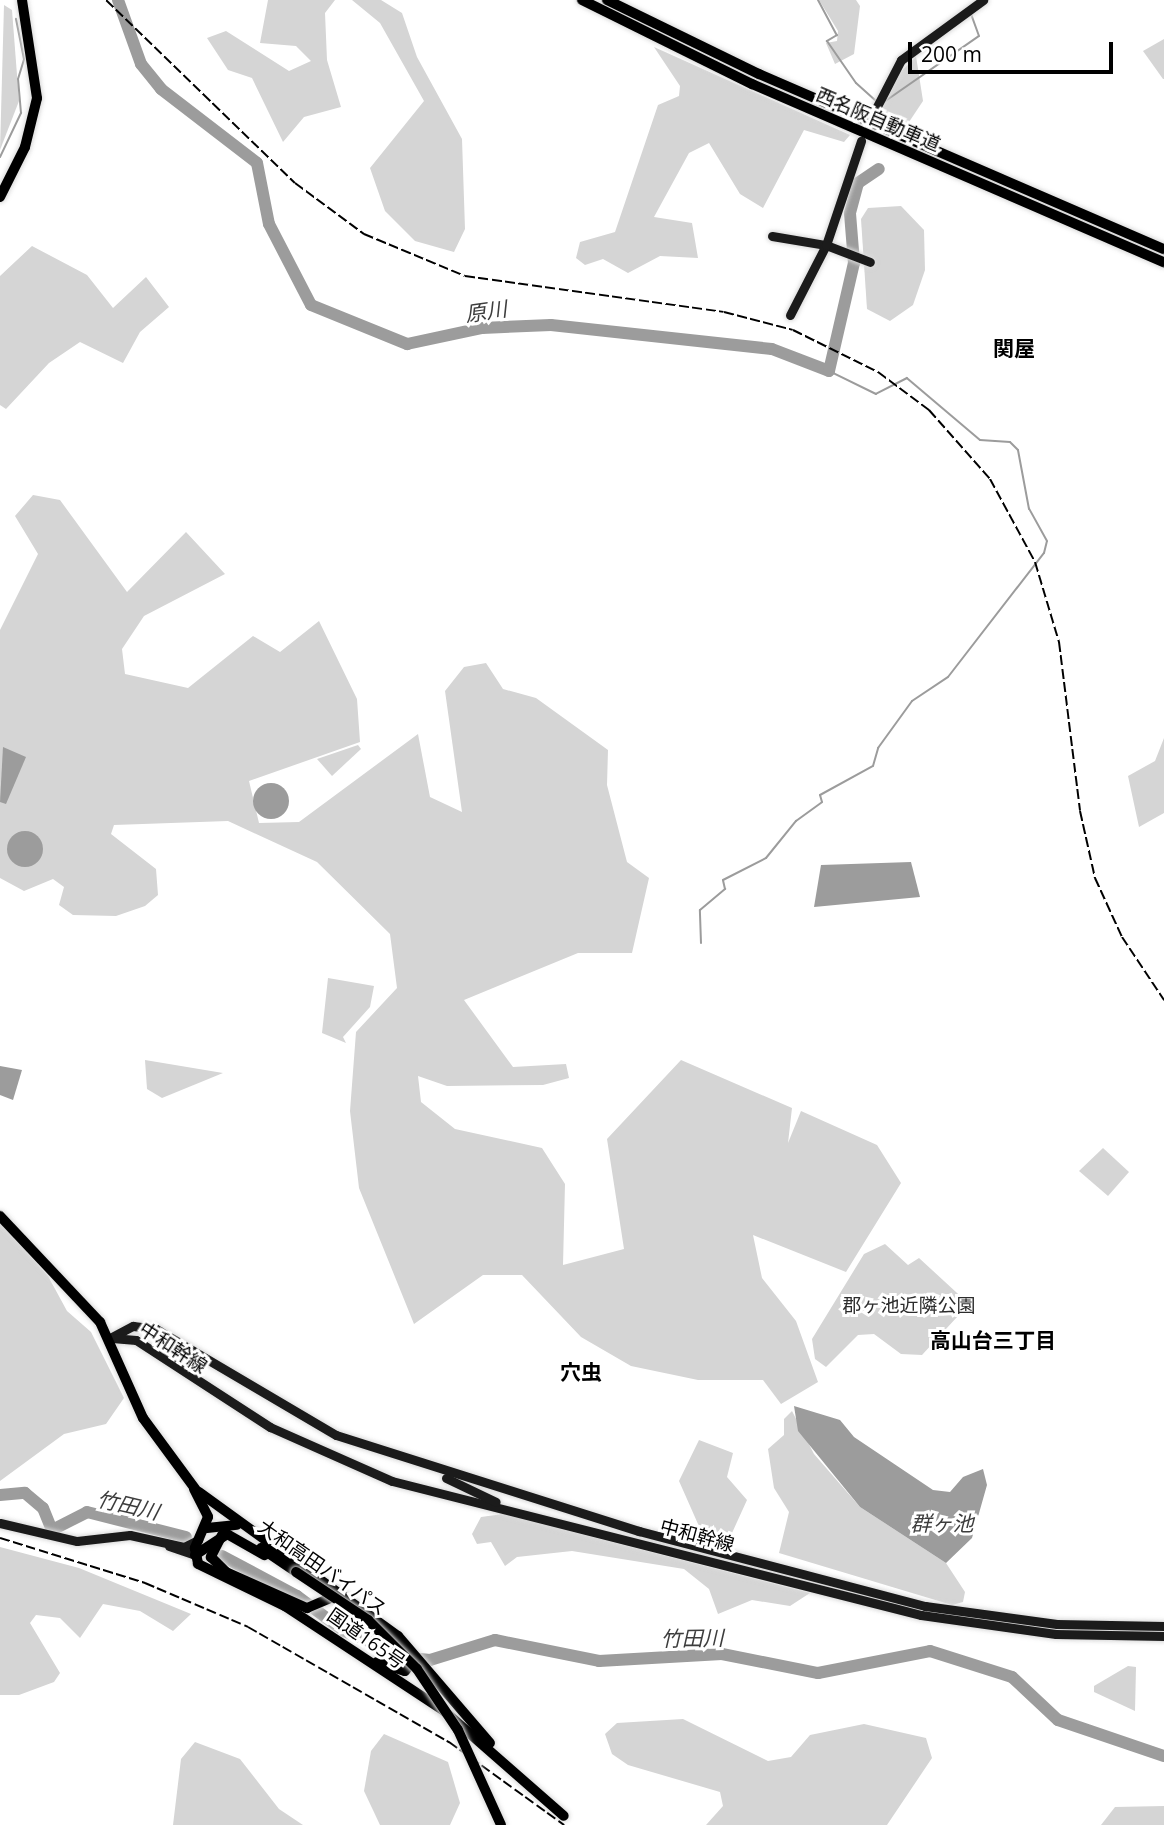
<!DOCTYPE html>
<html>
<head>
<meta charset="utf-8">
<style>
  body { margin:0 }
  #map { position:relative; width:1164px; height:1825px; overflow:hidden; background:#fff; font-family:"Open Sans","Noto Sans JP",sans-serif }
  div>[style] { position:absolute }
  .green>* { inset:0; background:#d5d5d5 }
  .water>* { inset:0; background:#9c9c9c }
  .round { border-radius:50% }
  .stream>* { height:2px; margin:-1px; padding:0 1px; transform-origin:1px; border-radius:1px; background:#9c9c9c }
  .river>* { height:12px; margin:-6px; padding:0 6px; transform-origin:6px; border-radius:6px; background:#9c9c9c }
  .roads { filter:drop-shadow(0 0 2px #dbdbdb) drop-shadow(0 0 2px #dbdbdb) }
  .secondary>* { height:9px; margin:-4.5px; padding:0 4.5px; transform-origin:4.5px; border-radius:4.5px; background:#1b1b1b }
  .highway>* { height:10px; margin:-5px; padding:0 5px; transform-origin:5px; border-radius:5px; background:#000 }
  .rail>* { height:2px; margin-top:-1px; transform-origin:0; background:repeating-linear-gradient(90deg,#000 0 10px,transparent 0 13.5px) }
  .bridges { filter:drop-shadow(0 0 2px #dbdbdb) drop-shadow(0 0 2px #dbdbdb) }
  .highway-bridge>* { height:10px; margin:-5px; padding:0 5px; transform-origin:5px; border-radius:5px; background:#000 }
  span { translate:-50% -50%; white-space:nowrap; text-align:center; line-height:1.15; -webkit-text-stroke:6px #fff; paint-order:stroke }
  .street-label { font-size:19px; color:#000 }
  .park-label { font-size:19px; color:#2c2c2c }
  .water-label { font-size:21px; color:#3d3d3d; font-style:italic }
  .neighbourhood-label { font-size:21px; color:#000; font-weight:700 }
  .scale { position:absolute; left:908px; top:42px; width:205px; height:32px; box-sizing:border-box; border:4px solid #000; border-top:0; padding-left:9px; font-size:21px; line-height:24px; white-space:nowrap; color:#000; -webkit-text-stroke:5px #fff; paint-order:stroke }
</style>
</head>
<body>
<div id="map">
  <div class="green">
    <div style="clip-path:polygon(268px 0,335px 0,325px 13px,327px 60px,341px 107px,304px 117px,283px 142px,252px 78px,228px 70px,207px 38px,226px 31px,289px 71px,311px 61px,296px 46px,260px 43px)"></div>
    <div style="clip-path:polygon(352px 0,381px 0,402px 13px,417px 57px,462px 139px,465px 229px,454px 252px,415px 241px,385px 211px,370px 168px,424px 101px,380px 23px)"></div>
    <div style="clip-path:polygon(819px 0,856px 0,860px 6px,854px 54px,835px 64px,826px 43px,837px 41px,838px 31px)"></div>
    <div style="clip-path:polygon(4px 5px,12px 10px,19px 101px,0 150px)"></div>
    <div style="clip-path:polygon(1164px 39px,1164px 79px,1163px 79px,1143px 51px)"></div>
    <div style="clip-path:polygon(654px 47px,850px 135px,844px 142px,804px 130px,763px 208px,740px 194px,709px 143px,689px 153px,654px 217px,692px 223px,698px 258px,660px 256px,628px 273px,603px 259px,585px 265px,576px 258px,580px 242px,615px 232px,658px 105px,679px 96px,680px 86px)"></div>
    <div style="clip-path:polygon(916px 56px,923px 101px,907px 125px,881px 112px,895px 78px)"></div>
    <div style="clip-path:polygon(901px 206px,924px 230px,925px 270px,913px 305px,890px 321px,867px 309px,861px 219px,868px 208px)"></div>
    <div style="clip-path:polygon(32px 246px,87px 275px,113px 308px,146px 277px,169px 307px,140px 332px,123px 363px,80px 342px,49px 363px,6px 409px,0 405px,0 276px)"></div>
    <div style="clip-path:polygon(33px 495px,60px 500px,127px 592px,186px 532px,225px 574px,144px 616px,122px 649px,125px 674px,188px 688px,253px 636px,280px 652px,319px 621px,357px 699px,360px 742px,249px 781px,259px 823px,299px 822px,418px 734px,430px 797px,462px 812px,445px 691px,464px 667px,486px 663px,503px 689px,536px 698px,608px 750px,607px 785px,627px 862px,649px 878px,632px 953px,578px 953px,464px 1000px,513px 1067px,566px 1064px,569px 1078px,543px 1085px,447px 1086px,418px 1076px,421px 1102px,455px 1129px,542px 1148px,565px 1184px,563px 1265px,624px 1249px,607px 1139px,681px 1060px,792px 1108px,788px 1143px,801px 1111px,877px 1145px,901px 1183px,846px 1272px,753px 1235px,762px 1278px,796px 1321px,818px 1382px,781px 1404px,763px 1380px,698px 1380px,631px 1366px,581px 1337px,522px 1275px,483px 1275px,414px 1324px,359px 1188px,350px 1111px,356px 1032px,397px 988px,390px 934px,317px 862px,228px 821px,114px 825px,111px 834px,156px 869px,158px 895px,145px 906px,116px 916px,73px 915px,59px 905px,64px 887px,53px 879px,24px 891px,0 878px,0 630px,38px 554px,15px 516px)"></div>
    <div style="clip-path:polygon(1164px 738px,1164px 813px,1139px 827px,1128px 776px,1155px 761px)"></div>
    <div style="clip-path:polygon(358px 745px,361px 749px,332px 776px,317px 759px)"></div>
    <div style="clip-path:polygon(328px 978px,374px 986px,370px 1007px,343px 1037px,346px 1043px,322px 1033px)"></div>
    <div style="clip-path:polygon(145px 1060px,223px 1073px,162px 1098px,147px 1089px)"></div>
    <div style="clip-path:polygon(1103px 1148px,1129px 1172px,1108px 1196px,1079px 1171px)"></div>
    <div style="clip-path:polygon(0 1222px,48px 1276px,67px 1311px,91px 1332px,124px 1398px,106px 1424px,64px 1434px,0 1481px)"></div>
    <div style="clip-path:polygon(885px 1244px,908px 1265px,919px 1258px,969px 1304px,922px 1355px,901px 1354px,874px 1334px,858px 1335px,826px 1367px,815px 1359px,812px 1339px,864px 1254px)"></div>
    <div style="clip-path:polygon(792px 1411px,814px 1454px,860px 1507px,946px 1563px,965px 1592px,963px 1602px,952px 1605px,779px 1553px,789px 1512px,774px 1488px,768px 1449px,784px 1435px,784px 1419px)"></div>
    <div style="clip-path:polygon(699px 1440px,733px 1453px,727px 1477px,747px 1500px,732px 1533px,715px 1543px,702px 1533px,679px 1481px)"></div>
    <div style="clip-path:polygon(503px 1514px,810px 1593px,790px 1606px,752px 1600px,718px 1614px,709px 1589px,684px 1569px,572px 1551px,517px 1557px,505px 1566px,491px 1542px,477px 1544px,472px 1534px,481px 1517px)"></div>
    <div style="clip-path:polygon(0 1547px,79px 1568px,191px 1614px,173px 1631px,140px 1611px,103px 1604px,80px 1638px,60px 1618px,36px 1615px,30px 1623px,60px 1673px,54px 1682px,19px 1695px,0 1695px)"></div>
    <div style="clip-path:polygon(1128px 1666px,1136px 1667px,1135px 1711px,1094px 1692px,1094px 1686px)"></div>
    <div style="clip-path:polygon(683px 1719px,768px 1761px,791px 1757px,810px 1735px,864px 1724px,926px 1738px,932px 1758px,887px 1825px,706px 1825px,723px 1806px,720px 1792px,628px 1765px,612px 1754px,605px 1734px,617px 1723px)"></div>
    <div style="clip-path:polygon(384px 1734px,448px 1762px,460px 1803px,450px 1825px,380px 1825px,364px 1791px,371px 1751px)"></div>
    <div style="clip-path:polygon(195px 1742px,240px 1759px,279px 1809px,303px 1825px,173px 1825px,181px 1759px)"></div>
    <div style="clip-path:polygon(1164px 1806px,1164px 1825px,1101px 1825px,1115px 1807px)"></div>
  </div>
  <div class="water">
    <div style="clip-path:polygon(3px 747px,26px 757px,6px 804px,0 802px)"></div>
    <div class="round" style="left:253px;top:783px;width:36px;height:36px"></div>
    <div class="round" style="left:7px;top:831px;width:36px;height:36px"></div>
    <div style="clip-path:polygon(911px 862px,920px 897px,814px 907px,821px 865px)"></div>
    <div style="clip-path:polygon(0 1066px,22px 1070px,13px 1100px,0 1095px)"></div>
    <div style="clip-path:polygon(794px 1406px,840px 1420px,854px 1437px,933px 1490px,950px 1492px,963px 1477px,983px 1469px,987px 1485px,972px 1538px,946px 1563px,860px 1507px,798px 1431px)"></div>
  </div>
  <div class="stream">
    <div style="left:818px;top:0;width:40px;rotate:62deg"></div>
    <div style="left:837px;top:35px;width:12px;rotate:149deg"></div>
    <div style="left:827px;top:41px;width:51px;rotate:55.4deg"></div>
    <div style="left:856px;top:83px;width:27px;rotate:42deg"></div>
    <div style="left:881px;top:104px;width:119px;rotate:-34.8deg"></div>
    <div style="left:979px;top:36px;width:23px;rotate:-110deg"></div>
    <div style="left:0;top:157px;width:49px;rotate:-64.5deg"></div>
    <div style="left:21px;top:113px;width:34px;rotate:-95deg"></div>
    <div style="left:18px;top:79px;width:21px;rotate:-73deg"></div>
    <div style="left:24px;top:59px;width:41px;rotate:-101.3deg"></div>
    <div style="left:701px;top:943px;width:33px;rotate:-92deg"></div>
    <div style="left:700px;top:910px;width:33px;rotate:-40deg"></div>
    <div style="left:725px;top:889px;width:9px;rotate:-103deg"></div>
    <div style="left:723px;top:880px;width:48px;rotate:-27.1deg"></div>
    <div style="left:766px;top:858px;width:48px;rotate:-51deg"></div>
    <div style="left:796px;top:821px;width:32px;rotate:-36deg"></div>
    <div style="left:822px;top:802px;width:7px;rotate:-106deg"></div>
    <div style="left:820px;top:795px;width:60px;rotate:-28.7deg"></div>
    <div style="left:873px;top:766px;width:19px;rotate:-74deg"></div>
    <div style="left:878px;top:748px;width:58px;rotate:-54.1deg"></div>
    <div style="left:912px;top:701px;width:43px;rotate:-33.7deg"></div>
    <div style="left:948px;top:677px;width:157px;rotate:-52.3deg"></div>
    <div style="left:1044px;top:553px;width:12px;rotate:-76deg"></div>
    <div style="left:1047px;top:541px;width:37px;rotate:-119deg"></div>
    <div style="left:1029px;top:509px;width:60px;rotate:-100.6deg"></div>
    <div style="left:1018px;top:450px;width:11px;rotate:-135deg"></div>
    <div style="left:1010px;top:442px;width:30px;rotate:-176deg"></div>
    <div style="left:980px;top:440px;width:96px;rotate:-139.7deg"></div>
    <div style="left:907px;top:378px;width:35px;rotate:153deg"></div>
    <div style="left:876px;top:394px;width:52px;rotate:-153.9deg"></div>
  </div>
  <div class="river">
    <div style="left:118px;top:0;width:68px;rotate:70.2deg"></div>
    <div style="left:141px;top:64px;width:32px;rotate:51deg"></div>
    <div style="left:161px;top:89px;width:121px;rotate:37.6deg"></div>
    <div style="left:257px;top:163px;width:62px;rotate:78.9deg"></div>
    <div style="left:269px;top:224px;width:91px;rotate:62.6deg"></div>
    <div style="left:311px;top:305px;width:104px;rotate:22.1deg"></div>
    <div style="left:407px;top:344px;width:77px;rotate:-12deg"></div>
    <div style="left:482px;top:328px;width:69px;rotate:-2.5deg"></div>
    <div style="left:551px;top:325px;width:222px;rotate:6.2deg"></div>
    <div style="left:772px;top:349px;width:61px;rotate:21.1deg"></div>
    <div style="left:829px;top:371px;width:111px;rotate:-77deg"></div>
    <div style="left:854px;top:263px;width:50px;rotate:-94.6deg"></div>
    <div style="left:850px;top:213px;width:31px;rotate:-75deg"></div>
    <div style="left:858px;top:183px;width:25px;rotate:-34deg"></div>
    <div style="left:0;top:1495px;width:25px;rotate:-5deg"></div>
    <div style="left:25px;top:1493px;width:23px;rotate:40deg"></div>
    <div style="left:43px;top:1508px;width:24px;rotate:68deg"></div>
    <div style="left:52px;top:1530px;width:39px;rotate:-27deg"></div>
    <div style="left:87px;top:1512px;width:102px;rotate:14.2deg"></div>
    <div style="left:222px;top:1556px;width:85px;rotate:28.1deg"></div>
    <div style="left:297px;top:1596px;width:59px;rotate:36.7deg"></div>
    <div style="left:344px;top:1631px;width:71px;rotate:22.2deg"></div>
    <div style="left:410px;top:1658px;width:20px;rotate:6deg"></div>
    <div style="left:430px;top:1660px;width:68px;rotate:-17.1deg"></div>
    <div style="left:495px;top:1640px;width:106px;rotate:11.4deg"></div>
    <div style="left:599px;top:1661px;width:123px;rotate:-3.3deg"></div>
    <div style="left:722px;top:1654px;width:98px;rotate:11.2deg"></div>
    <div style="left:818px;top:1673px;width:114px;rotate:-11.1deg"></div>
    <div style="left:930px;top:1651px;width:86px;rotate:17.6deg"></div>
    <div style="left:1012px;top:1677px;width:63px;rotate:43.1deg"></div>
    <div style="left:1058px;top:1720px;width:112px;rotate:18.8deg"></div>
  </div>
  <div class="roads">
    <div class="secondary">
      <div style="left:871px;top:118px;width:65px;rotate:-62.7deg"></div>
      <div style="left:901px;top:60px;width:102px;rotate:-36.2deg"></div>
      <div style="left:772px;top:236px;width:55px;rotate:9.5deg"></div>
      <div style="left:826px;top:245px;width:47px;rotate:21.1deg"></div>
      <div style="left:790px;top:315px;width:79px;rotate:-62.8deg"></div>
      <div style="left:826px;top:245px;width:110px;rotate:-71.4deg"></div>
      <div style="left:110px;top:1338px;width:26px;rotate:-28deg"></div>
      <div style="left:133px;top:1326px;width:23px;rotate:7deg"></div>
      <div style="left:156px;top:1329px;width:209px;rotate:30.5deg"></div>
      <div style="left:336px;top:1435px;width:318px;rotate:17.6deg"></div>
      <div style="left:639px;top:1531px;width:296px;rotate:14.7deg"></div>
      <div style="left:925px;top:1606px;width:133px;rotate:7.8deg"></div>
      <div style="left:1057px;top:1624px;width:107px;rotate:1.1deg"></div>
      <div style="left:112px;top:1338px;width:24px;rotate:5deg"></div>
      <div style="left:136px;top:1340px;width:160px;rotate:33deg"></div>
      <div style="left:270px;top:1427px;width:133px;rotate:23.9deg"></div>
      <div style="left:392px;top:1481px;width:546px;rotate:14.21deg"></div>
      <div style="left:921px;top:1615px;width:136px;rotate:8deg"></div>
      <div style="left:1056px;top:1634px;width:108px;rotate:1.1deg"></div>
      <div style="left:446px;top:1478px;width:55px;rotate:25.6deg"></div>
      <div style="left:0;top:1523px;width:79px;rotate:13.2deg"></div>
      <div style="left:77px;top:1541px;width:53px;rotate:-6.5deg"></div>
      <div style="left:130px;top:1535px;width:55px;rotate:12.5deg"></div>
      <div style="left:184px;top:1547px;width:16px;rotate:-27deg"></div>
      <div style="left:169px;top:1546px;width:28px;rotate:19deg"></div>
    </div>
    <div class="highway">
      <div style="left:582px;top:0;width:190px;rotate:26.3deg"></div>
      <div style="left:752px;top:84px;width:449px;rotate:23.4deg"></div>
      <div style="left:607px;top:0;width:169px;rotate:26deg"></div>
      <div style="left:759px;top:74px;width:441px;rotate:23.4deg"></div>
      <div style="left:0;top:197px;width:56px;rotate:-63.4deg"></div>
      <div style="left:25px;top:147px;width:50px;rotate:-76.2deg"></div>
      <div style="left:37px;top:98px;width:99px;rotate:-98.7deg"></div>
      <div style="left:0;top:1216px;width:146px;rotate:46.7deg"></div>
      <div style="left:100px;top:1322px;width:105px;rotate:65.9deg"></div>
      <div style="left:143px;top:1418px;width:94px;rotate:53.6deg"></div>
      <div style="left:194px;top:1489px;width:31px;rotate:63deg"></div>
      <div style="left:208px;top:1517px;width:34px;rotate:113deg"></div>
      <div style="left:195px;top:1548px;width:16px;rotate:79deg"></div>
      <div style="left:198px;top:1564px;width:97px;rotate:25.8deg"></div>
      <div style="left:285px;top:1606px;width:191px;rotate:33.4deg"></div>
      <div style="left:444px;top:1711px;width:159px;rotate:41.2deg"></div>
      <div style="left:199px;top:1492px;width:246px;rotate:35.9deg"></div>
      <div style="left:398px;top:1636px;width:141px;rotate:49.3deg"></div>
      <div style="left:207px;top:1528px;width:30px;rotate:-6deg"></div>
      <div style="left:222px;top:1535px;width:25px;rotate:117deg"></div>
      <div style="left:211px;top:1557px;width:21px;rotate:45deg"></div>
      <div style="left:226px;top:1572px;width:89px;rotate:24deg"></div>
      <div style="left:307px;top:1608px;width:36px;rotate:-23deg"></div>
      <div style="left:261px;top:1548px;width:42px;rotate:34.4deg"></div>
      <div style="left:195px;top:1555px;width:38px;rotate:-33deg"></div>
      <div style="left:227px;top:1534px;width:43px;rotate:29.6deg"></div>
      <div style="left:377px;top:1662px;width:29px;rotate:18deg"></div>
      <div style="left:405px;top:1671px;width:14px;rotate:-51deg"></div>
    </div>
  </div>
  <div class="rail">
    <div style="left:106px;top:0;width:263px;rotate:44.1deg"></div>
    <div style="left:295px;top:183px;width:86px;rotate:36.5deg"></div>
    <div style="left:364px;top:234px;width:109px;rotate:22.6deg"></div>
    <div style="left:465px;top:276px;width:261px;rotate:7.9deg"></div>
    <div style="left:724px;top:312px;width:71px;rotate:14.6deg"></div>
    <div style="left:793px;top:330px;width:95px;rotate:26.3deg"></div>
    <div style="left:878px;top:372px;width:64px;rotate:36.7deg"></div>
    <div style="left:929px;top:410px;width:92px;rotate:48.5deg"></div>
    <div style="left:990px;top:479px;width:94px;rotate:61.5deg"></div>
    <div style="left:1035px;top:562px;width:84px;rotate:73.3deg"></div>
    <div style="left:1059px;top:642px;width:170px;rotate:82.9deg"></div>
    <div style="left:1080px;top:811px;width:69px;rotate:77.4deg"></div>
    <div style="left:1095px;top:878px;width:65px;rotate:65.4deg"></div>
    <div style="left:1122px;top:937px;width:76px;rotate:56.3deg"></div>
    <div style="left:0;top:1538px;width:152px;rotate:17.2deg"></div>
    <div style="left:145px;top:1583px;width:112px;rotate:23.1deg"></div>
    <div style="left:248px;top:1627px;width:232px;rotate:29.8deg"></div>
    <div style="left:449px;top:1742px;width:142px;rotate:35.8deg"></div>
  </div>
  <div class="bridges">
    <div class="highway-bridge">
      <div style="left:296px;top:1572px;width:87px;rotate:33.7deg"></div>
      <div style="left:368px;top:1620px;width:69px;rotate:45deg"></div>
      <div style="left:417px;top:1669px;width:73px;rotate:56.1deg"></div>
      <div style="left:458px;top:1730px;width:104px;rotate:65.6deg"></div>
    </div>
  </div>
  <div class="street-label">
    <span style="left:878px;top:120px;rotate:23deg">西名阪自動車道</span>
    <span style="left:173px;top:1348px;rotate:33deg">中和幹線</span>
    <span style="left:697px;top:1536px;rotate:15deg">中和幹線</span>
    <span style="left:322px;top:1568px;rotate:35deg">大和高田バイパス</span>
    <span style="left:366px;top:1639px;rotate:35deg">国道165号</span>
  </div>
  <div class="park-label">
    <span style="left:909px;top:1306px">郡ヶ池近隣公園</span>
  </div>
  <div class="water-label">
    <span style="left:486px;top:311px;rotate:-8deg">原川</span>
    <span style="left:128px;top:1505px;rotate:13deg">竹田川</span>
    <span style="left:942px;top:1523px">群ヶ池</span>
    <span style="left:692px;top:1638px;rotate:-1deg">竹田川</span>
  </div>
  <div class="neighbourhood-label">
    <span style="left:1014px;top:348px">関屋</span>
    <span style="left:993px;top:1340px">高山台三丁目</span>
    <span style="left:581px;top:1372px">穴虫</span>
  </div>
  <div class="scale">200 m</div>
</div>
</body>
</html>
